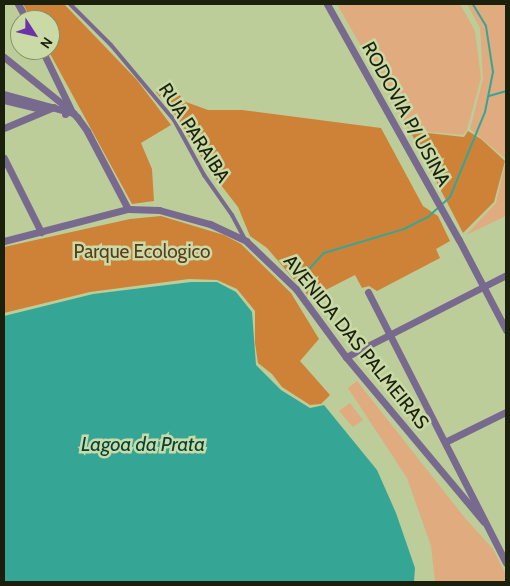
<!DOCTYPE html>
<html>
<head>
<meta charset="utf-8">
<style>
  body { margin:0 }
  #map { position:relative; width:510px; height:586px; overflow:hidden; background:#bdcd99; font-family:Cabin,sans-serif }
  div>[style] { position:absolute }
  .green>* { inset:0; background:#e0ab7e }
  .forest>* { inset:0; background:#ce8238 }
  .water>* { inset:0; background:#35a696 }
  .stream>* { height:2px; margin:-1px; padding:0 1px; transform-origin:1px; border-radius:1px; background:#35a696 }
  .lane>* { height:4px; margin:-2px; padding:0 2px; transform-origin:2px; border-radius:2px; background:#776a8e }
  .street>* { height:7px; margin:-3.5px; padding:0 3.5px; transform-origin:3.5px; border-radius:3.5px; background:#776a8e }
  span { translate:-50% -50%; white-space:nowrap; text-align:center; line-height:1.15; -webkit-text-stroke:5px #cadaa6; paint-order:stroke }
  .street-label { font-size:19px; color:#1b200c }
  .park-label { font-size:19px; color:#5c3b1d }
  .water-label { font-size:20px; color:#00443c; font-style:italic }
  .frame { position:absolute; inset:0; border:5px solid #1b200c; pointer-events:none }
  .north { position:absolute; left:10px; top:10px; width:50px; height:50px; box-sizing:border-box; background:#cadaa6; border:1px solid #849068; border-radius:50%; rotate:125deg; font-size:14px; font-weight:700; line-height:20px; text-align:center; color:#1b200c }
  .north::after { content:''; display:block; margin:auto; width:18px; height:22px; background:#6c33a9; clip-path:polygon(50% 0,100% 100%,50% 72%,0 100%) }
</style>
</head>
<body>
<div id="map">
  <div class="green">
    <div style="clip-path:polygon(337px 4px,460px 4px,475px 31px,481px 78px,467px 130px,463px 135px,409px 130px)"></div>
    <div style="clip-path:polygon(467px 4px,506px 4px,506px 159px,470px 129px,483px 79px,480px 28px)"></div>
    <div style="clip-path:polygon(506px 160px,506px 216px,466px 235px,496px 203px)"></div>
    <div style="clip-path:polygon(357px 381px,465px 518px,493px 549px,506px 575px,506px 582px,435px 582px,431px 546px,407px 478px,348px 388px)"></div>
    <div style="clip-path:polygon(350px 403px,363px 420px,353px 427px,339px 411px)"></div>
  </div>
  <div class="forest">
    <div style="clip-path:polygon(23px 4px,64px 4px,137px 80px,171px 125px,141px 143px,152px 169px,154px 201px,132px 204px,48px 50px,50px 50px,50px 20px,32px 20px)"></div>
    <div style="clip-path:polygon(173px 88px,186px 102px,208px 110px,242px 110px,381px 128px,423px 206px,438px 216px,450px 241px,436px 249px,440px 258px,377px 291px,369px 286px,362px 288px,355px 275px,310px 298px,267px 248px,250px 236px,238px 207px,210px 171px,176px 116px,156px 92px)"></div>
    <div style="clip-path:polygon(410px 131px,464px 137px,468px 131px,481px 139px,505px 161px,494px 202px,463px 233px)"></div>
    <div style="clip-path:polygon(161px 216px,224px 235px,241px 244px,291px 293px,319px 339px,300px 361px,330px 395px,321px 404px,310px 405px,282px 387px,272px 374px,258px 363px,255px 343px,255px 311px,237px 289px,217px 280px,189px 279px,90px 292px,4px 313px,4px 247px,130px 219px)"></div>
  </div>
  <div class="water">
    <div style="clip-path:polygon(191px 282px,217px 282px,236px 292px,252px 312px,256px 365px,281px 390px,310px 408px,324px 405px,377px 470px,396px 513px,415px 568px,414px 582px,4px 582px,4px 316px,93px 294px)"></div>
  </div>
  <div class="stream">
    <div style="left:489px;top:96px;width:18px;rotate:-16deg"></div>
    <div style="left:303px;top:276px;width:31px;rotate:-48deg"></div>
    <div style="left:324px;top:253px;width:84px;rotate:-16.7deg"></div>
    <div style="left:404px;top:229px;width:28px;rotate:-27deg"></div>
    <div style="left:429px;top:216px;width:28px;rotate:-42deg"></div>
    <div style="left:450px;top:197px;width:92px;rotate:-67.6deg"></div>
    <div style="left:485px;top:112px;width:41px;rotate:-78.7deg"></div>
    <div style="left:493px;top:72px;width:47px;rotate:-98.7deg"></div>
    <div style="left:486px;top:26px;width:26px;rotate:-121deg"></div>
  </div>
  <div class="lane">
    <div style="left:70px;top:4px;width:58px;rotate:45deg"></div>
    <div style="left:111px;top:45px;width:98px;rotate:50deg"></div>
    <div style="left:174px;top:120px;width:63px;rotate:61.4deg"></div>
    <div style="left:204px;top:175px;width:49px;rotate:55deg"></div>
    <div style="left:232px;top:215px;width:30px;rotate:62deg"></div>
  </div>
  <div class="street">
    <div style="left:18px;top:4px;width:18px;rotate:61deg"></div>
    <div style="left:327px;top:4px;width:270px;rotate:60.8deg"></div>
    <div style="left:459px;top:240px;width:102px;rotate:62.4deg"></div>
    <div style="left:42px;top:50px;width:67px;rotate:64.2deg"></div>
    <div style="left:4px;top:57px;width:78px;rotate:38.8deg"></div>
    <div style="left:65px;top:106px;width:8px;rotate:90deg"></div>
    <div style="left:4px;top:94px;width:72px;rotate:15.4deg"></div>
    <div style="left:73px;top:113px;width:6px;rotate:45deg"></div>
    <div style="left:77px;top:117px;width:17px;rotate:54deg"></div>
    <div style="left:87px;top:131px;width:88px;rotate:62.3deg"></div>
    <div style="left:4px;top:100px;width:37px;rotate:14deg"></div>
    <div style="left:4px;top:128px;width:54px;rotate:-22.8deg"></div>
    <div style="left:4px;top:158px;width:83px;rotate:63.4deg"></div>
    <div style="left:4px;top:241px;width:128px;rotate:-14.5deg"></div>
    <div style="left:128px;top:209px;width:31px;rotate:2deg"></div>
    <div style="left:159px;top:210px;width:53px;rotate:15.4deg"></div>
    <div style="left:210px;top:224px;width:40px;rotate:25deg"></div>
    <div style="left:246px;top:241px;width:69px;rotate:43.8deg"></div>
    <div style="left:296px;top:289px;width:84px;rotate:53.7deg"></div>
    <div style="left:346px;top:357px;width:215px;rotate:50.1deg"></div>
    <div style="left:368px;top:292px;width:304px;rotate:63deg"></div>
    <div style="left:346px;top:357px;width:180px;rotate:-27.1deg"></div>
    <div style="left:445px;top:442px;width:68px;rotate:-26.2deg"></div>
  </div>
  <div class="street-label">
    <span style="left:406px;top:114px;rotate:61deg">RODOVIA P/ USINA</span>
    <span style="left:194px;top:133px;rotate:57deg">RUA PARAIBA</span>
    <span style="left:356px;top:342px;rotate:51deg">AVENIDA DAS PALMEIRAS</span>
  </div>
  <div class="park-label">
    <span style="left:142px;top:252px">Parque Ecologico</span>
  </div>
  <div class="water-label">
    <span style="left:143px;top:444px">Lagoa da Prata</span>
  </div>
  <div class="frame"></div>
  <div class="north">N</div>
</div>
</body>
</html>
